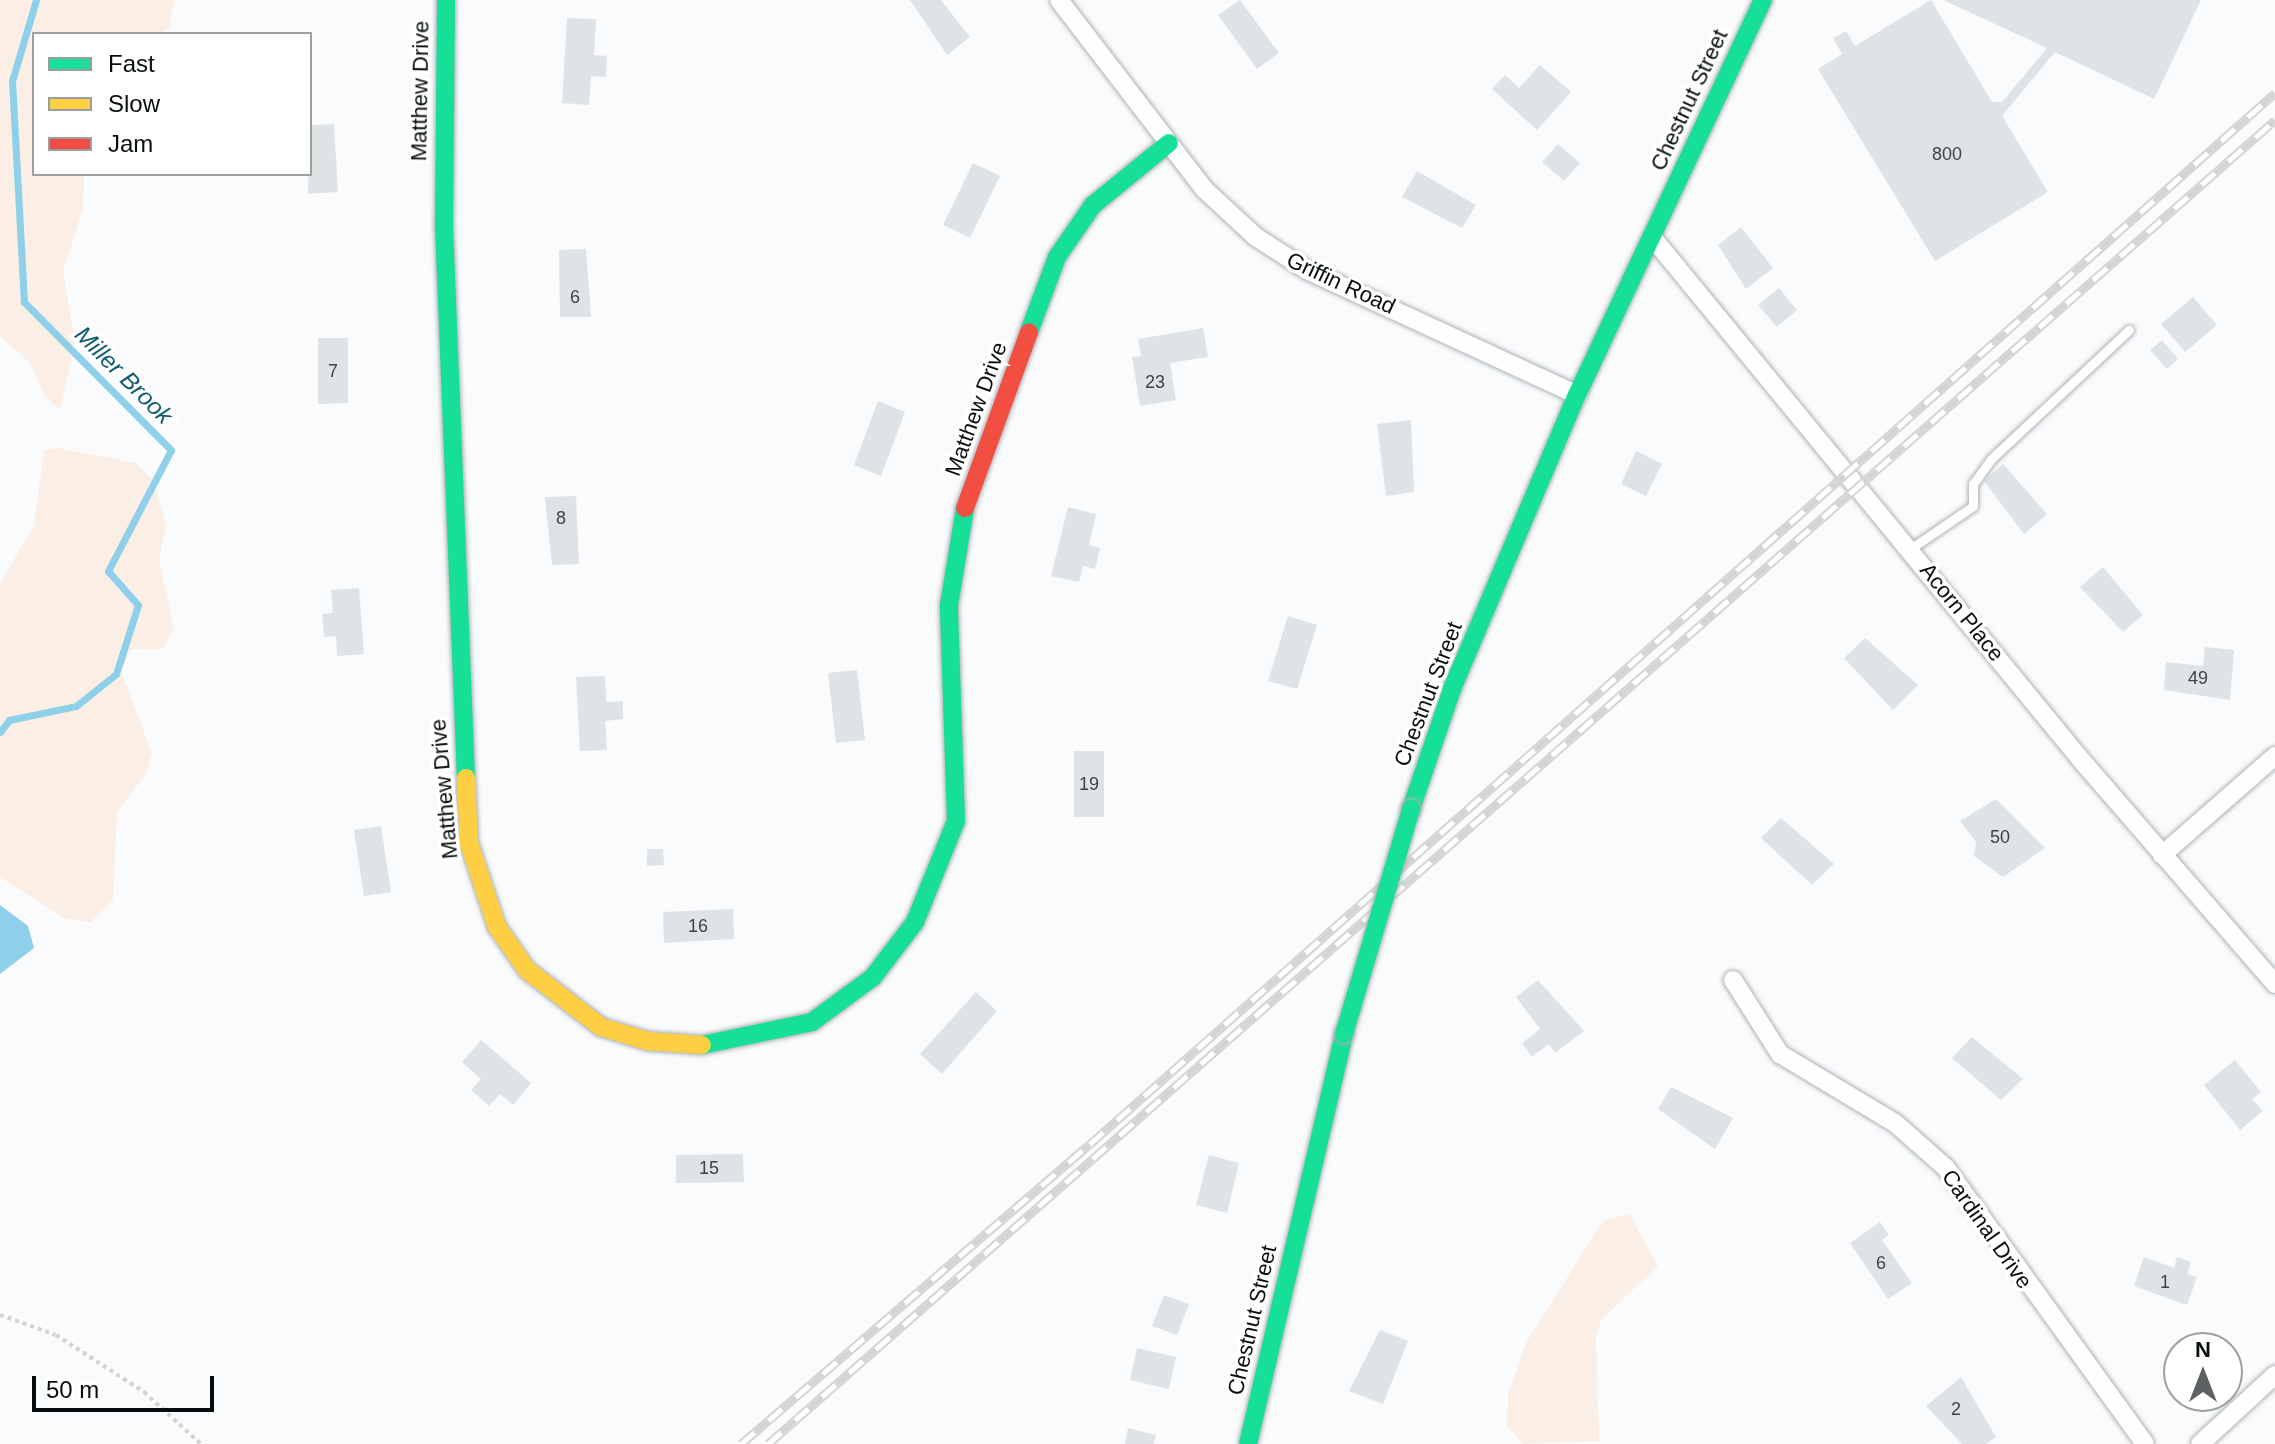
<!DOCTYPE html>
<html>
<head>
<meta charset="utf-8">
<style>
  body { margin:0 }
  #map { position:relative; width:2275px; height:1444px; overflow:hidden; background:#f9fbfd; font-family:Arial,sans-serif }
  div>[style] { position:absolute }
  .green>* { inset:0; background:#faeee5 }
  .water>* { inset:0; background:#8ecfe9 }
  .stream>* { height:7px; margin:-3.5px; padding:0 3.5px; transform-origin:3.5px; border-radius:3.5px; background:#8ecfe9 }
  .building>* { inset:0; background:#dfe3e6 }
  .path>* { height:4px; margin-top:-2px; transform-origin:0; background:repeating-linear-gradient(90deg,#d3d3d3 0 4px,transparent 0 8px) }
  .roads { filter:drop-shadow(0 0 2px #aeb2b4) drop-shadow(0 0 2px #aeb2b4) }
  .lane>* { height:9px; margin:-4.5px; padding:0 4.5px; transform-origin:4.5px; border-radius:4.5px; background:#fefeff }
  .street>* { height:18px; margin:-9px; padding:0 9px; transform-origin:9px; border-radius:9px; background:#fefeff }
  .fast>* { height:18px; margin:-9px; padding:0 9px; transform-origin:9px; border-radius:9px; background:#16e098 }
  .slow>* { height:18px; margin:-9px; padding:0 9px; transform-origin:9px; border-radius:9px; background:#ffcf43 }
  .jam>* { height:18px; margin:-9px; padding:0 9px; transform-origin:9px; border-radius:9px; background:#f24e42 }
  .rail>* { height:9px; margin-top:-4.5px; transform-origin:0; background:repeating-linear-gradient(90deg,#fff 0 18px,#d3d4d4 0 36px); box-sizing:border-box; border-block:2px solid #d3d4d4 }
  .bridges { filter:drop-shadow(0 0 2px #aeb2b4) drop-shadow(0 0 2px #aeb2b4) }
  .fast-bridge>* { height:18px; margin:-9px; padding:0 9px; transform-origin:9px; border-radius:9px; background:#16e098 }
  span { translate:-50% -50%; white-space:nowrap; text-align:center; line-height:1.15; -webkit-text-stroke:7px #fff; paint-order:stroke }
  .number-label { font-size:18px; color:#3e4346 }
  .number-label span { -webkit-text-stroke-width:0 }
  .street-label { font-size:22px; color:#080e10 }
  .water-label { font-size:24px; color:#105b74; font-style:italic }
  .legend { position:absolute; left:32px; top:32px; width:280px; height:144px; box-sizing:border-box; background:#fff; border:2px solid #9c9f9f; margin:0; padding:10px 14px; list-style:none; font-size:24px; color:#080e10 }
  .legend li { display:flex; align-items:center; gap:16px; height:40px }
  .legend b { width:40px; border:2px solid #9c9f9f }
  .north { position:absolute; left:2163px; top:1332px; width:80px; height:80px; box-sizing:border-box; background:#fff; border:2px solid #9c9f9f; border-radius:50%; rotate:0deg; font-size:22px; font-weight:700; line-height:32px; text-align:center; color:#080e10 }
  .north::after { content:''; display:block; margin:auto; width:28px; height:36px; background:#5c6163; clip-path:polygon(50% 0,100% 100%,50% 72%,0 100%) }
  .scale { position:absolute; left:32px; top:1376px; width:182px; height:36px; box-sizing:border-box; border:4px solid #080e10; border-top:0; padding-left:10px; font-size:24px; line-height:28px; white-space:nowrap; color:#080e10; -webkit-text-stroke:6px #fff; paint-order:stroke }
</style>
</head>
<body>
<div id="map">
  <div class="green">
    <div style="clip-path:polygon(0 0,175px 0,169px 28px,159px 34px,34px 34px,34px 174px,84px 174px,83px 208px,63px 272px,75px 343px,60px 410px,44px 395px,30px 363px,0 336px)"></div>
    <div style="clip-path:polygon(58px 448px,136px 463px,154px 481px,166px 525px,159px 560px,174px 627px,163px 649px,132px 649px,121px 670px,152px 753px,146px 774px,117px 812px,113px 900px,91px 922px,64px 918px,0 877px,0 583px,34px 526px,44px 450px)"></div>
    <div style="clip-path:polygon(1629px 1214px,1658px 1266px,1602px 1319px,1596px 1334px,1599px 1441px,1523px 1444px,1507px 1426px,1508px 1394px,1527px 1341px,1603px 1221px)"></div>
  </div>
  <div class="water">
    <div style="clip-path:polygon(0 905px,28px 926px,34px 948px,0 974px)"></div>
  </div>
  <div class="stream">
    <div style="left:0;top:732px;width:15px;rotate:-53deg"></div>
    <div style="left:9px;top:720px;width:68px;rotate:-11.8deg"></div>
    <div style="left:76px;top:706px;width:51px;rotate:-38.7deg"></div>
    <div style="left:116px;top:674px;width:72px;rotate:-72.3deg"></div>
    <div style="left:138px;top:605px;width:45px;rotate:-131.4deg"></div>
    <div style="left:108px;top:571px;width:136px;rotate:-62.5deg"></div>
    <div style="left:171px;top:450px;width:209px;rotate:-134.8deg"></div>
    <div style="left:24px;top:302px;width:221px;rotate:-93.1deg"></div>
    <div style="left:12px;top:81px;width:84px;rotate:-73.5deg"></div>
  </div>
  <div class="building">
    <div style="clip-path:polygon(910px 0,941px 0,970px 37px,947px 55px)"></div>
    <div style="clip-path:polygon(1240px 0,1279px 53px,1257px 69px,1218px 15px)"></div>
    <div style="clip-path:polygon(1931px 0,1992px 102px,2002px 102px,2047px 48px,1943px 0,2201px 0,2154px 99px,2055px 52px,2002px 116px,2048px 192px,1935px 261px,1818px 69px,1842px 54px,1833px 38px,1846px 31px,1855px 46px)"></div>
    <div style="clip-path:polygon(567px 18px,596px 19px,594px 55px,607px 56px,606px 77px,591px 76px,589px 105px,562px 103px)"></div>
    <div style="clip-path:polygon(1540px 65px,1571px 92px,1537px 130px,1492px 89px,1505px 75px,1519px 88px)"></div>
    <div style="clip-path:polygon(334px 124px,338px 192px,308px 194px,310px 125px)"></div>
    <div style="clip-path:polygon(1558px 144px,1580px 163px,1564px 181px,1542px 162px)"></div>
    <div style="clip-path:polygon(973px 163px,1000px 176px,970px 238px,943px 225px)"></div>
    <div style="clip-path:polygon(1417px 171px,1476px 205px,1462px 228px,1402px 197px)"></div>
    <div style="clip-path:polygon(1741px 227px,1773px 268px,1746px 289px,1718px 245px)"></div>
    <div style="clip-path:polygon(586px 249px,591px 317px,560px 317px,559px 250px)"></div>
    <div style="clip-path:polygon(1779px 288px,1797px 310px,1777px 327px,1758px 305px)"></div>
    <div style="clip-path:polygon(2193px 297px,2217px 325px,2185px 352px,2161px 324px)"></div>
    <div style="clip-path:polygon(1203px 328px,1208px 357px,1170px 363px,1176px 400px,1140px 406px,1132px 357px,1141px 356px,1138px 339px)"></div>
    <div style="clip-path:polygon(318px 338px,348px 338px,348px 403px,318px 404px)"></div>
    <div style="clip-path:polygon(2162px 340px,2178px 359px,2167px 369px,2150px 350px)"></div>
    <div style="clip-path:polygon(878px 401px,905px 412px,881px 476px,854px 465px)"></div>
    <div style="clip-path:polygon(1411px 420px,1414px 492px,1386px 496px,1377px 424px)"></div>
    <div style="clip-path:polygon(1636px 451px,1662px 464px,1646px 496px,1621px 484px)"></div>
    <div style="clip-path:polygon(2003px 464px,2047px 514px,2024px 534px,1984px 481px)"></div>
    <div style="clip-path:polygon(576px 496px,579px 564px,552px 565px,545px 497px)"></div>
    <div style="clip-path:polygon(1068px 507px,1096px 514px,1089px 545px,1100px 548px,1095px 569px,1083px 566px,1079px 582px,1051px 576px)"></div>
    <div style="clip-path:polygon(2103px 567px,2143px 615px,2123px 632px,2080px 587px)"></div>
    <div style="clip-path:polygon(359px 588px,364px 654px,337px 656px,336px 636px,324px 637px,322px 614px,333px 613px,331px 590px)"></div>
    <div style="clip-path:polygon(1288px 616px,1317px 625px,1297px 689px,1268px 681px)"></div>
    <div style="clip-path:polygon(1865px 638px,1918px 685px,1893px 710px,1844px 658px)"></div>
    <div style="clip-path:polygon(2205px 647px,2234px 650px,2230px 700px,2164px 690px,2166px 662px,2203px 666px)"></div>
    <div style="clip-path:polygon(857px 670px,865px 740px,836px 743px,828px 673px)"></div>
    <div style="clip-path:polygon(605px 676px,606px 702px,623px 701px,623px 719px,605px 721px,607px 750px,580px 751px,576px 677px)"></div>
    <div style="clip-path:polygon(1074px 751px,1104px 751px,1104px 817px,1074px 817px)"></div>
    <div style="clip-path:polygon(1996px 799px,2045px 848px,2003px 877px,1974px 856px,1976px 842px,1960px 821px)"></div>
    <div style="clip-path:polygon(1781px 818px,1834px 864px,1812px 885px,1761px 838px)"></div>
    <div style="clip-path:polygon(381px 826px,391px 892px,364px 896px,354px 830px)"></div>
    <div style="clip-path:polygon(647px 849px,663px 849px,664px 865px,647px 866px)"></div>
    <div style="clip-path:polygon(733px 909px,734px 939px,664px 943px,663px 912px)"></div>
    <div style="clip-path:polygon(1538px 980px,1584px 1031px,1555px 1053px,1549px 1044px,1532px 1057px,1522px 1043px,1540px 1029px,1516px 997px)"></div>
    <div style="clip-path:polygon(976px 992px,997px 1011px,942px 1074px,920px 1054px)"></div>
    <div style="clip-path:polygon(1972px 1037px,2023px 1079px,2001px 1100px,1952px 1058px)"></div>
    <div style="clip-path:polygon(481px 1040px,531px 1083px,513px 1105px,500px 1094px,489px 1106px,471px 1090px,481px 1079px,462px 1062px)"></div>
    <div style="clip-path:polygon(2235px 1060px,2261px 1092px,2252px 1099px,2263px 1111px,2240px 1130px,2204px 1085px)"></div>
    <div style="clip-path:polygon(1671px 1087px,1733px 1118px,1715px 1149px,1658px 1109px)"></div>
    <div style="clip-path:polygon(743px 1154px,744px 1182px,676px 1183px,676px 1155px)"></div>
    <div style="clip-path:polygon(1209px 1155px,1239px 1163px,1227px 1213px,1196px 1205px)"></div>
    <div style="clip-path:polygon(1880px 1222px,1889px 1235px,1882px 1240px,1912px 1283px,1888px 1299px,1850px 1243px)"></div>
    <div style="clip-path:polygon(2144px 1257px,2174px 1268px,2177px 1257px,2191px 1262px,2187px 1274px,2197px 1277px,2187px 1305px,2134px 1286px)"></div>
    <div style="clip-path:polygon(1164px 1295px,1189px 1304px,1177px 1335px,1152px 1326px)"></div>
    <div style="clip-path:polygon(1380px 1330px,1408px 1341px,1383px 1404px,1349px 1391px)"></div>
    <div style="clip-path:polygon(1137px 1348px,1176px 1357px,1169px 1389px,1130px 1380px)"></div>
    <div style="clip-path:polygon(1961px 1377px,1996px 1437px,1986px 1444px,1962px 1444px,1926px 1406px)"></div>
    <div style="clip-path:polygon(1128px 1428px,1156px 1435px,1154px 1444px,1125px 1444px)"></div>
  </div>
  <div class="path">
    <div style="left:0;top:1315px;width:59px;rotate:19.7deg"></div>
    <div style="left:56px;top:1335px;width:105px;rotate:32.9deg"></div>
    <div style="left:144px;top:1392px;width:77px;rotate:42.4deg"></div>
  </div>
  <div class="roads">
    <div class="lane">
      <div style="left:1910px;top:549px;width:76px;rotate:-34.3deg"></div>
      <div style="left:1973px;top:506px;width:22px;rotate:-90deg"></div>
      <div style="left:1973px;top:484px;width:31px;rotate:-54deg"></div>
      <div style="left:1991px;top:459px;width:189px;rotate:-43.1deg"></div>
    </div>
    <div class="street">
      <div style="left:1059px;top:0;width:240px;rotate:52.5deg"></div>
      <div style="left:1205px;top:190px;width:69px;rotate:42.7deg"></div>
      <div style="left:1256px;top:237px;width:61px;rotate:32.9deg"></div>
      <div style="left:1307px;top:270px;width:298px;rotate:24.8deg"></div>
      <div style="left:1652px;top:237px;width:678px;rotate:50.63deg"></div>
      <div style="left:2082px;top:761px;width:295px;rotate:49.1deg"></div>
      <div style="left:2162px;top:855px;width:150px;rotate:-41.2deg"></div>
      <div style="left:1733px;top:980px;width:88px;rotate:57.6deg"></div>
      <div style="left:1780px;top:1054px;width:134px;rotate:31deg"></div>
      <div style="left:1895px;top:1123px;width:68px;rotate:41.4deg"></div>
      <div style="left:1946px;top:1168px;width:340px;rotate:54.2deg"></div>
      <div style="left:2200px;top:1444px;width:102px;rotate:-42.6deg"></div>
    </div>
    <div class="fast">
      <div style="left:446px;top:0;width:226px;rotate:90.5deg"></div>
      <div style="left:444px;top:226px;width:552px;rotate:87.72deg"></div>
      <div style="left:1029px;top:332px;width:80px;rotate:-69.5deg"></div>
      <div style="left:1057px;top:257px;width:63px;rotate:-55.3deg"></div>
      <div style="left:1093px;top:205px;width:98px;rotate:-39.2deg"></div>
      <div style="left:1411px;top:809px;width:127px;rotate:-71.1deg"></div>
      <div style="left:1452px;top:689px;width:319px;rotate:-67deg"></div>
      <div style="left:1577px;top:395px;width:437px;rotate:-64.8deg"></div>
      <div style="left:702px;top:1045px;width:112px;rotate:-11.8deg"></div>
      <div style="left:812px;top:1022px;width:76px;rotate:-36.4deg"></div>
      <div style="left:873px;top:977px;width:69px;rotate:-52.6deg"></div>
      <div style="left:915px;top:922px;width:109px;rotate:-67.9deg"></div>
      <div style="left:956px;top:821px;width:216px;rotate:-91.9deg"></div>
      <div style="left:949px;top:605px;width:98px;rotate:-80.6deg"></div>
      <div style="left:1248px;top:1444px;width:421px;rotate:-76.8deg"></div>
    </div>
    <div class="slow">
      <div style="left:466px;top:778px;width:65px;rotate:87.4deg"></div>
      <div style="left:469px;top:843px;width:89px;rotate:71.6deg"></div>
      <div style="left:497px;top:927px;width:52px;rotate:55.1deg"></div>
      <div style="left:527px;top:970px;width:93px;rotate:37.6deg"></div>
      <div style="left:601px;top:1027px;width:48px;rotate:16.9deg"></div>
      <div style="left:647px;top:1041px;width:55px;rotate:4.2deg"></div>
    </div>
    <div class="jam">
      <div style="left:965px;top:508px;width:187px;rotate:-70deg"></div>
    </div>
  </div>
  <div class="rail">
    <div style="left:741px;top:1444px;width:460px;rotate:-40.7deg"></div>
    <div style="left:1090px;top:1144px;width:1584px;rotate:-41.57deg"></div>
    <div style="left:768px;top:1444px;width:2006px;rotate:-41.3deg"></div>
  </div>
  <div class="bridges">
    <div class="fast-bridge">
      <div style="left:1344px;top:1034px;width:235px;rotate:-73.4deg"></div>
    </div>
  </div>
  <div class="number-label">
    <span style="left:1947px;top:154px">800</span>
    <span style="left:575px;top:297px">6</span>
    <span style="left:333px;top:371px">7</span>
    <span style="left:1155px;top:382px">23</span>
    <span style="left:561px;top:518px">8</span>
    <span style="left:2198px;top:678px">49</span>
    <span style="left:1089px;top:784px">19</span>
    <span style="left:2000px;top:837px">50</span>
    <span style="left:698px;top:926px">16</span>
    <span style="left:709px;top:1168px">15</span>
    <span style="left:1881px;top:1263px">6</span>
    <span style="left:2165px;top:1282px">1</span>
    <span style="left:1956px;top:1409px">2</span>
  </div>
  <div class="street-label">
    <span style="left:420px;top:91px;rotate:-89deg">Matthew Drive</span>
    <span style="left:1689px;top:100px;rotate:-65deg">Chestnut Street</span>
    <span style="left:1341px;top:283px;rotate:25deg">Griffin Road</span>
    <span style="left:976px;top:409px;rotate:-70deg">Matthew Drive</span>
    <span style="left:1962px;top:612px;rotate:51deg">Acorn Place</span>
    <span style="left:1428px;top:694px;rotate:-69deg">Chestnut Street</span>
    <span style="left:444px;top:789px;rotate:-95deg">Matthew Drive</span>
    <span style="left:1987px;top:1229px;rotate:55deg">Cardinal Drive</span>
    <span style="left:1252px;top:1320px;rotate:-77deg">Chestnut Street</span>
  </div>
  <div class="water-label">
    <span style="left:124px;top:375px;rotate:45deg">Miller Brook</span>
  </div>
  <ul class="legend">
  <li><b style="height:10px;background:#16e098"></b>Fast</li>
  <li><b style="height:10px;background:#ffcf43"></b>Slow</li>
  <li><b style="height:10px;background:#f24e42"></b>Jam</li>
  </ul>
  <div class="north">N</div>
  <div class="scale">50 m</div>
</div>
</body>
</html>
